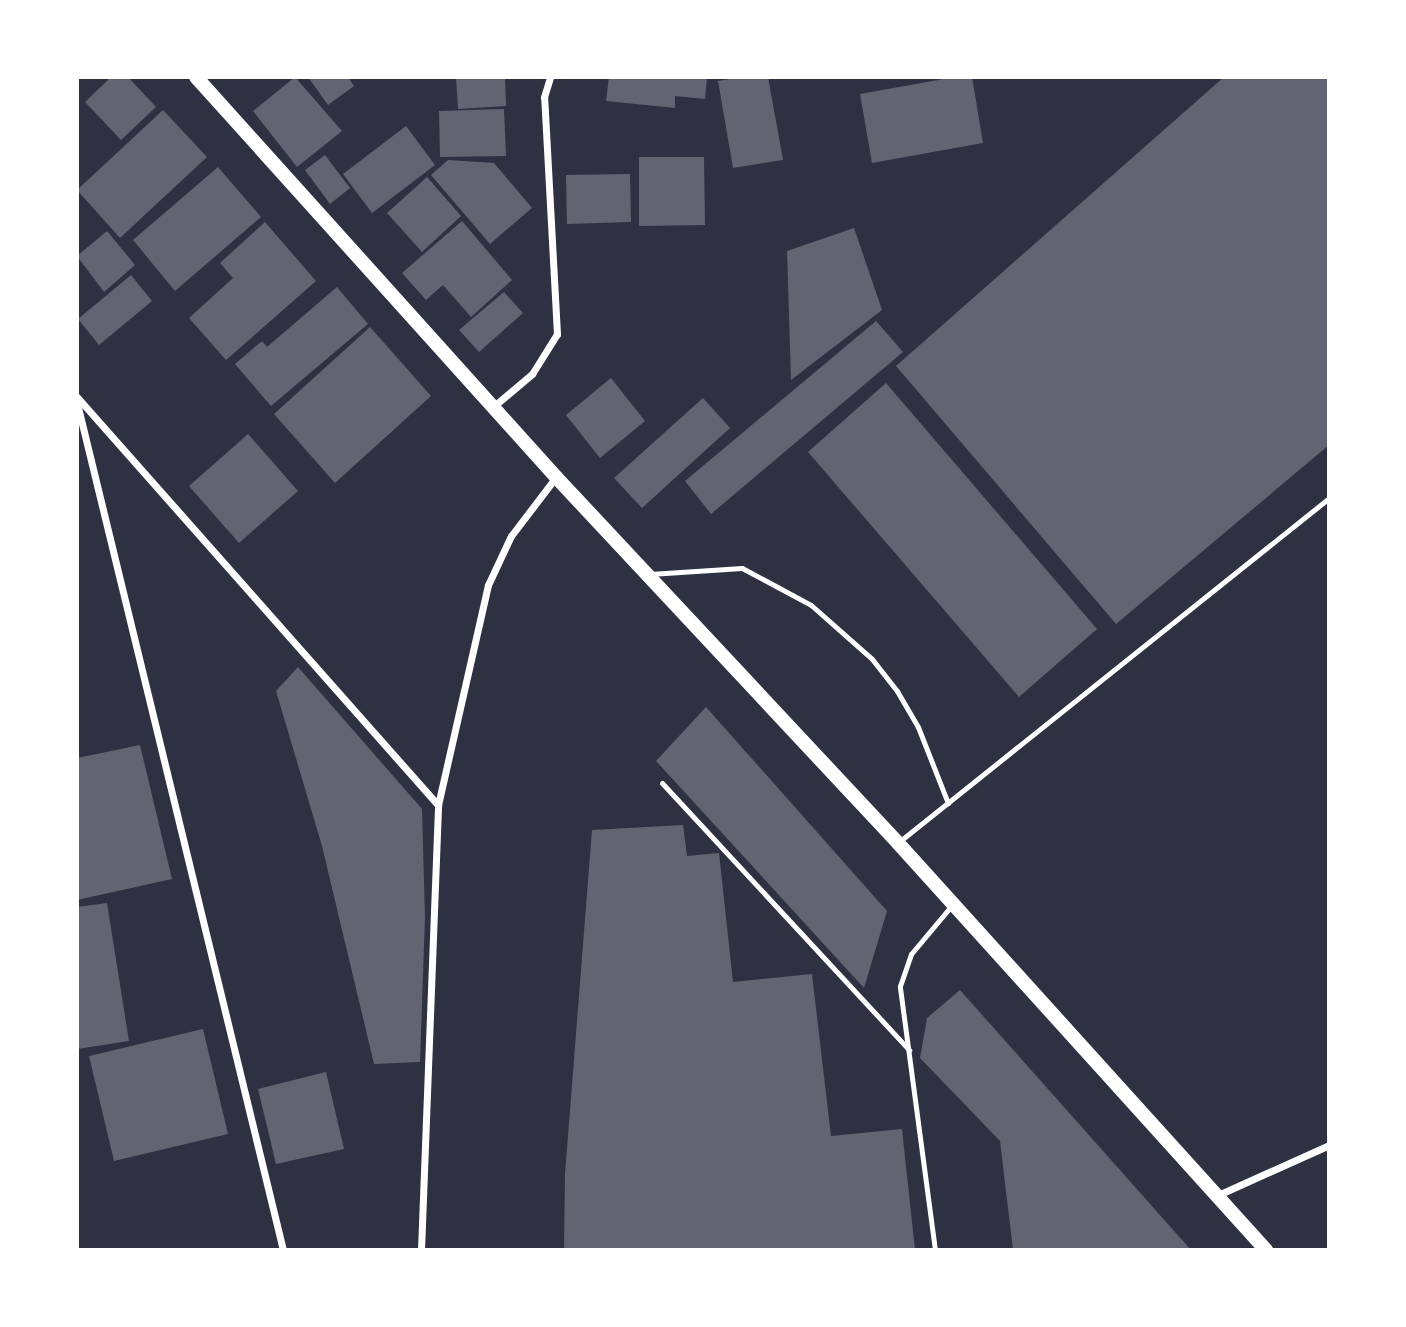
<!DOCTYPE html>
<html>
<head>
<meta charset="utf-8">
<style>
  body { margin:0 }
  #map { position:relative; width:1406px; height:1327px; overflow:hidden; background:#2d3142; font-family:"PT Sans Narrow",sans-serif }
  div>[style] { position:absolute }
  .building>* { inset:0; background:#626471 }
  .service>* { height:5px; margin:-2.5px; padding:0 2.5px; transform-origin:2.5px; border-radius:2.5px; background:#fff }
  .minor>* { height:7px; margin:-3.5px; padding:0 3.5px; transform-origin:3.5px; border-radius:3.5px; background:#fff }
  .secondary>* { height:14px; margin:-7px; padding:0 7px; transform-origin:7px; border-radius:7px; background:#fff }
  span { translate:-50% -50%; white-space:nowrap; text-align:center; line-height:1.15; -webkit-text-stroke:5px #fff; paint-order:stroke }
  .frame { position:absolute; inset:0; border:79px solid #fff; pointer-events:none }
</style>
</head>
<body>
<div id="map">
  <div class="building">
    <div style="clip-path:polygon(111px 77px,128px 77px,156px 107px,121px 140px,85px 102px)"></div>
    <div style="clip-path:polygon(295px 77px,342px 131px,297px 167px,253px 111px)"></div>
    <div style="clip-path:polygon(308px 77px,348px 77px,354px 86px,328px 105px)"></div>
    <div style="clip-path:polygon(456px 77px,505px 77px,506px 106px,458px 109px)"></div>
    <div style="clip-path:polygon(609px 77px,707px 77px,705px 99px,675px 96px,675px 108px,606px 101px)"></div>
    <div style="clip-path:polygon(742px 77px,768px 77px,783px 160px,733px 168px,718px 81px)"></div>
    <div style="clip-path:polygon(955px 77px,972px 77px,983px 143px,872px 163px,860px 94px)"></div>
    <div style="clip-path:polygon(1224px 77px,1329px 77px,1329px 445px,1116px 624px,896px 366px)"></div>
    <div style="clip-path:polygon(504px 109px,506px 156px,440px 157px,439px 111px)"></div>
    <div style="clip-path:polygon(163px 110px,207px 157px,120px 238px,77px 190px)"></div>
    <div style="clip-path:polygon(406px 126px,435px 165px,372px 213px,343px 174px)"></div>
    <div style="clip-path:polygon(325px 155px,350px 188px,330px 204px,305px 170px)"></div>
    <div style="clip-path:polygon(639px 157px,704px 157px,705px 225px,639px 226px)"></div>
    <div style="clip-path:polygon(448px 160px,494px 163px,532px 208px,490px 244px,431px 175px)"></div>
    <div style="clip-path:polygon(218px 167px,261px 217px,175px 291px,133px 240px)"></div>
    <div style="clip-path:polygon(630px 174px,631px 222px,567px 224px,566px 175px)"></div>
    <div style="clip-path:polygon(427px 177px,461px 216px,422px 252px,387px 213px)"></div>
    <div style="clip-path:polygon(462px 221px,512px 280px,471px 317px,443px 285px,426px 300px,402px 273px)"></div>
    <div style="clip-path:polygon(265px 222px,316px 281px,226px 360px,189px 318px,233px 278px,220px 263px)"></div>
    <div style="clip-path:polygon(854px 228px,882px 310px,791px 380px,787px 251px)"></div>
    <div style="clip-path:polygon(107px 231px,135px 265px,104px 292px,77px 256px)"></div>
    <div style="clip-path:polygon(131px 275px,152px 301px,99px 345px,78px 319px)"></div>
    <div style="clip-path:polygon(337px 287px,368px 324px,271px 406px,235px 364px,262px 341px,267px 347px)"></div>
    <div style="clip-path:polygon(504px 292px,523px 313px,479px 352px,459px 330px)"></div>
    <div style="clip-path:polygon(876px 321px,903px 352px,711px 514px,685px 481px)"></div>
    <div style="clip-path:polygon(370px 327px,431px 396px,335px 483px,274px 414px)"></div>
    <div style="clip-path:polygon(611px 378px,645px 421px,600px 458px,566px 415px)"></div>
    <div style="clip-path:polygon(886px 383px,1097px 629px,1019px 697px,808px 452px)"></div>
    <div style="clip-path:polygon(703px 398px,730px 428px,642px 508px,614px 478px)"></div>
    <div style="clip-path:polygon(248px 434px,298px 491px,239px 543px,189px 486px)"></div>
    <div style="clip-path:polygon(298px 667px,422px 809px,425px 917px,420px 1062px,374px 1064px,322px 846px,276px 691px)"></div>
    <div style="clip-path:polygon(706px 707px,887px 911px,864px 988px,656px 761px)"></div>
    <div style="clip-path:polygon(140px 745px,172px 879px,77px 900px,77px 758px)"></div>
    <div style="clip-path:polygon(683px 825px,687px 856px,719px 853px,733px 982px,812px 974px,831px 1136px,902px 1129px,915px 1250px,564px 1250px,565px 1174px,592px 830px)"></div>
    <div style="clip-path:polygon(107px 903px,129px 1041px,77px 1049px,77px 907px)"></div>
    <div style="clip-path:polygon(960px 990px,1191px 1250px,1013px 1250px,1000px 1141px,920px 1058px,927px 1018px)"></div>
    <div style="clip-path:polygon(203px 1029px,228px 1134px,114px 1161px,89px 1056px)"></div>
    <div style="clip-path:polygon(326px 1072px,344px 1149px,276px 1164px,258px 1089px)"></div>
  </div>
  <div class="service">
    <div style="left:650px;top:574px;width:92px;rotate:-3.7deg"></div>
    <div style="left:742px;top:568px;width:78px;rotate:28.2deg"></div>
    <div style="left:811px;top:605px;width:81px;rotate:41.5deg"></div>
    <div style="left:872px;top:659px;width:41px;rotate:52deg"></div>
    <div style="left:897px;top:691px;width:42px;rotate:59.7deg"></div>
    <div style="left:918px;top:727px;width:82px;rotate:68.5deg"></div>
    <div style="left:662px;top:783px;width:364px;rotate:47.2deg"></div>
    <div style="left:900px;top:841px;width:549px;rotate:-38.64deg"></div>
    <div style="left:935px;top:1250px;width:266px;rotate:-97.6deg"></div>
    <div style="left:900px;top:986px;width:34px;rotate:-71deg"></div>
    <div style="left:911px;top:954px;width:65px;rotate:-50deg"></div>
  </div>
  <div class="minor">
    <div style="left:77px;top:397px;width:545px;rotate:48.5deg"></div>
    <div style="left:77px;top:403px;width:872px;rotate:76.33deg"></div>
    <div style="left:494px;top:406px;width:50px;rotate:-40.1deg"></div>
    <div style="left:532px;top:374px;width:47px;rotate:-58deg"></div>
    <div style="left:557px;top:334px;width:237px;rotate:-93.1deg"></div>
    <div style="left:544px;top:97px;width:21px;rotate:-73deg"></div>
    <div style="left:1218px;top:1195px;width:122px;rotate:-24.2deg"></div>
    <div style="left:421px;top:1250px;width:445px;rotate:-87.8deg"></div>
    <div style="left:438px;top:805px;width:226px;rotate:-77.2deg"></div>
    <div style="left:488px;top:585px;width:54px;rotate:-64.9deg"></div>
    <div style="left:511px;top:536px;width:74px;rotate:-52.7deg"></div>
  </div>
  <div class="secondary">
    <div style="left:196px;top:77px;width:538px;rotate:48.01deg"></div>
    <div style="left:556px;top:477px;width:501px;rotate:46.94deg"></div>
    <div style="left:898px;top:843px;width:549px;rotate:47.88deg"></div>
  </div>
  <div class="frame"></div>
</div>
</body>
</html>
